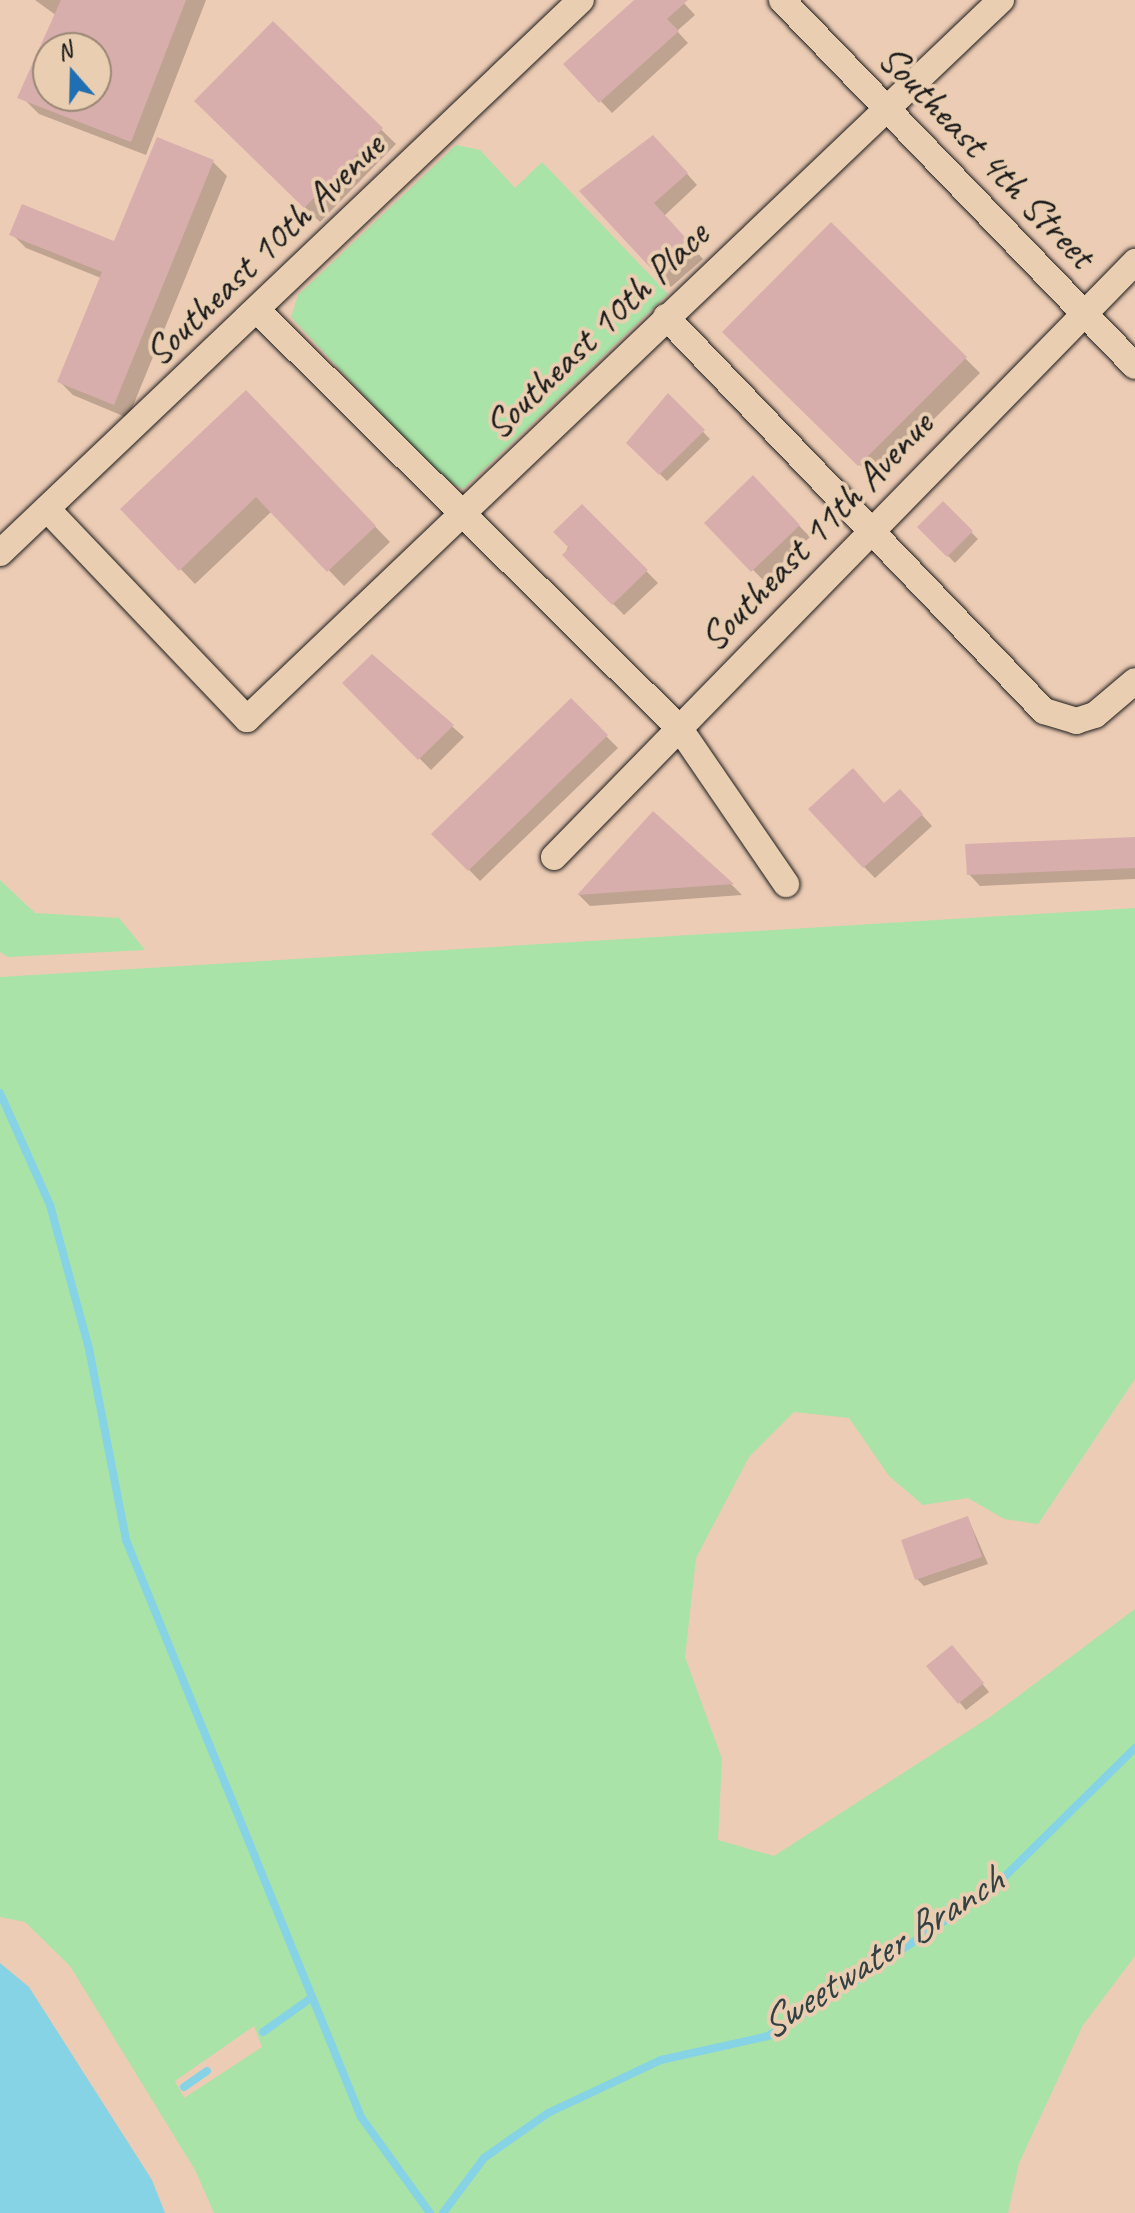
<!DOCTYPE html>
<html>
<head>
<meta charset="utf-8">
<style>
  body { margin:0 }
  #map { position:relative; width:1135px; height:2213px; overflow:hidden; background:#edccb5; font-family:Caveat,sans-serif }
  div>[style] { position:absolute }
  .green>* { inset:0; background:#a9e3a7 }
  .water>* { inset:0; background:#86d3e5 }
  .shadow>* { inset:0; background:#0003 }
  .stream>* { height:8px; margin:-4px; padding:0 4px; transform-origin:4px; border-radius:4px; background:#86d3e5 }
  .building>* { inset:0; background:#d8aeac }
  .roads { filter:drop-shadow(0 0 2px #1c1c1c) drop-shadow(0 0 2px #1c1c1c) }
  .minor>* { height:26px; margin:-13px; padding:0 13px; transform-origin:13px; border-radius:13px; background:#eaceb1 }
  span { translate:-50% -50%; white-space:nowrap; text-align:center; line-height:1.15; -webkit-text-stroke:8px #eaceb1; paint-order:stroke }
  .street-label { font-size:40px; color:#1c1c1c }
  .water-label { font-size:42px; color:#314144; font-style:italic }
  .north { position:absolute; left:32px; top:32px; width:80px; height:80px; box-sizing:border-box; background:#eaceb1; border:2px solid #988775; border-radius:50%; rotate:340deg; font-size:22px; font-weight:700; line-height:32px; text-align:center; color:#1c1c1c }
  .north::after { content:''; display:block; margin:auto; width:28px; height:36px; background:#1f6fb2; clip-path:polygon(50% 0,100% 100%,50% 72%,0 100%) }
</style>
</head>
<body>
<div id="map">
  <div class="green">
    <div style="clip-path:polygon(456px 145px,480px 150px,515px 188px,542px 162px,668px 294px,463px 489px,441px 478px,291px 317px,298px 295px)"></div>
    <div style="clip-path:polygon(0 880px,35px 913px,119px 918px,145px 950px,8px 957px,0 952px)"></div>
    <div style="clip-path:polygon(evenodd,1135px 908px,1135px 1379px,1038px 1524px,1004px 1519px,968px 1498px,923px 1505px,889px 1476px,849px 1418px,794px 1412px,749px 1457px,696px 1558px,685px 1657px,722px 1759px,718px 1840px,774px 1856px,990px 1717px,1135px 1609px,1135px 1956px,1083px 2025px,1019px 2163px,1008px 2213px,214px 2213px,195px 2170px,70px 1966px,25px 1922px,0 1917px,0 977px,1135px 908px,254px 2026px,262px 2047px,184px 2098px,175px 2081px,254px 2026px)"></div>
  </div>
  <div class="water">
    <div style="clip-path:polygon(0 1963px,29px 1987px,152px 2180px,165px 2213px,0 2213px)"></div>
  </div>
  <div class="shadow">
    <div style="clip-path:polygon(evenodd,35px 0,206px 0,146px 155px,39px 114px,24px 99px,57px 16px,35px 0,48px 48px,96px 48px,96px 96px,48px 96px,48px 48px)"></div>
    <div style="clip-path:polygon(637px 0,681px 0,695px 15px,677px 31px,688px 43px,612px 113px,566px 64px)"></div>
    <div style="clip-path:polygon(273px 24px,396px 144px,320px 222px,197px 101px)"></div>
    <div style="clip-path:polygon(158px 140px,213px 162px,227px 176px,128px 418px,73px 395px,59px 381px,101px 278px,26px 248px,12px 234px,115px 244px)"></div>
    <div style="clip-path:polygon(665px 149px,697px 185px,664px 216px,703px 259px,671px 287px,582px 191px)"></div>
    <div style="clip-path:polygon(831px 225px,980px 373px,874px 479px,725px 332px)"></div>
    <div style="clip-path:polygon(245px 392px,390px 542px,344px 586px,272px 511px,195px 584px,123px 509px)"></div>
    <div style="clip-path:polygon(668px 396px,710px 439px,667px 481px,629px 443px)"></div>
    <div style="clip-path:polygon(753px 478px,810px 537px,764px 581px,707px 523px)"></div>
    <div style="clip-path:polygon(943px 504px,978px 539px,955px 563px,920px 527px)"></div>
    <div style="clip-path:polygon(582px 506px,658px 583px,624px 615px,565px 555px)"></div>
    <div style="clip-path:polygon(373px 656px,464px 737px,431px 770px,345px 683px)"></div>
    <div style="clip-path:polygon(571px 701px,618px 748px,480px 881px,434px 834px)"></div>
    <div style="clip-path:polygon(911px 803px,932px 826px,875px 878px,864px 867px,885px 805px)"></div>
    <div style="clip-path:polygon(653px 814px,733px 886px,742px 895px,590px 906px,579px 895px)"></div>
    <div style="clip-path:polygon(1135px 839px,1135px 879px,980px 886px,969px 874px)"></div>
    <div style="clip-path:polygon(968px 1518px,988px 1564px,924px 1586px,917px 1579px)"></div>
    <div style="clip-path:polygon(959px 1655px,989px 1692px,966px 1710px,929px 1666px)"></div>
  </div>
  <div class="stream">
    <div style="left:0;top:1093px;width:123px;rotate:65.9deg"></div>
    <div style="left:50px;top:1205px;width:149px;rotate:74.8deg"></div>
    <div style="left:89px;top:1349px;width:195px;rotate:79deg"></div>
    <div style="left:126px;top:1540px;width:623px;rotate:67.84deg"></div>
    <div style="left:361px;top:2117px;width:118px;rotate:54.3deg"></div>
    <div style="left:263px;top:2032px;width:59px;rotate:-35.3deg"></div>
    <div style="left:184px;top:2087px;width:28px;rotate:-35deg"></div>
    <div style="left:443px;top:2213px;width:69px;rotate:-53.3deg"></div>
    <div style="left:484px;top:2158px;width:78px;rotate:-35.1deg"></div>
    <div style="left:548px;top:2113px;width:125px;rotate:-25.1deg"></div>
    <div style="left:661px;top:2060px;width:110px;rotate:-12.6deg"></div>
    <div style="left:768px;top:2036px;width:112px;rotate:-32.3deg"></div>
    <div style="left:863px;top:1976px;width:157px;rotate:-34.1deg"></div>
    <div style="left:993px;top:1888px;width:199px;rotate:-44.6deg"></div>
  </div>
  <div class="building">
    <div style="clip-path:polygon(evenodd,61px 0,186px 0,131px 142px,17px 98px,61px 0,48px 48px,96px 48px,96px 96px,48px 96px,48px 48px)"></div>
    <div style="clip-path:polygon(634px 0,688px 0,667px 19px,679px 31px,599px 103px,563px 64px)"></div>
    <div style="clip-path:polygon(273px 21px,383px 128px,304px 208px,194px 101px)"></div>
    <div style="clip-path:polygon(653px 135px,688px 173px,654px 203px,693px 246px,659px 277px,579px 191px)"></div>
    <div style="clip-path:polygon(157px 137px,214px 160px,114px 405px,57px 382px,102px 272px,9px 235px,22px 204px,114px 241px)"></div>
    <div style="clip-path:polygon(831px 222px,967px 357px,858px 466px,722px 332px)"></div>
    <div style="clip-path:polygon(246px 390px,376px 526px,327px 572px,256px 497px,179px 571px,120px 509px)"></div>
    <div style="clip-path:polygon(668px 393px,705px 430px,659px 475px,626px 443px)"></div>
    <div style="clip-path:polygon(753px 475px,800px 525px,751px 572px,704px 523px)"></div>
    <div style="clip-path:polygon(943px 501px,973px 531px,947px 557px,917px 527px)"></div>
    <div style="clip-path:polygon(582px 504px,648px 570px,612px 605px,562px 555px,569px 548px,553px 532px)"></div>
    <div style="clip-path:polygon(372px 654px,454px 725px,418px 760px,342px 683px)"></div>
    <div style="clip-path:polygon(571px 698px,608px 735px,468px 871px,431px 834px)"></div>
    <div style="clip-path:polygon(853px 768px,884px 803px,900px 789px,923px 814px,863px 868px,808px 809px)"></div>
    <div style="clip-path:polygon(653px 811px,734px 884px,577px 895px)"></div>
    <div style="clip-path:polygon(1135px 837px,1135px 868px,967px 875px,965px 844px)"></div>
    <div style="clip-path:polygon(968px 1516px,982px 1557px,915px 1580px,901px 1540px)"></div>
    <div style="clip-path:polygon(952px 1645px,984px 1683px,958px 1704px,926px 1666px)"></div>
  </div>
  <div class="roads">
    <div class="minor">
      <div style="left:782px;top:0;width:508px;rotate:46.04deg"></div>
      <div style="left:258px;top:311px;width:594px;rotate:44.73deg"></div>
      <div style="left:680px;top:729px;width:188px;rotate:55.6deg"></div>
      <div style="left:666px;top:317px;width:546px;rotate:46.19deg"></div>
      <div style="left:1044px;top:711px;width:34px;rotate:17deg"></div>
      <div style="left:1076px;top:721px;width:20px;rotate:-18deg"></div>
      <div style="left:1095px;top:715px;width:52px;rotate:-40.4deg"></div>
      <div style="left:47px;top:509px;width:290px;rotate:46.4deg"></div>
      <div style="left:247px;top:719px;width:1042px;rotate:-43.64deg"></div>
      <div style="left:0;top:553px;width:802px;rotate:-43.59deg"></div>
      <div style="left:554px;top:857px;width:832px;rotate:-45.68deg"></div>
    </div>
  </div>
  <div class="street-label">
    <span style="left:987px;top:156px;rotate:46deg">Southeast 4th Street</span>
    <span style="left:264px;top:249px;rotate:-44deg">Southeast 10th Avenue</span>
    <span style="left:596px;top:330px;rotate:-44deg">Southeast 10th Place</span>
    <span style="left:816px;top:531px;rotate:-46deg">Southeast 11th Avenue</span>
  </div>
  <div class="water-label">
    <span style="left:881px;top:1953px;rotate:-33deg">Sweetwater Branch</span>
  </div>
  <div class="north">N</div>
</div>
</body>
</html>
